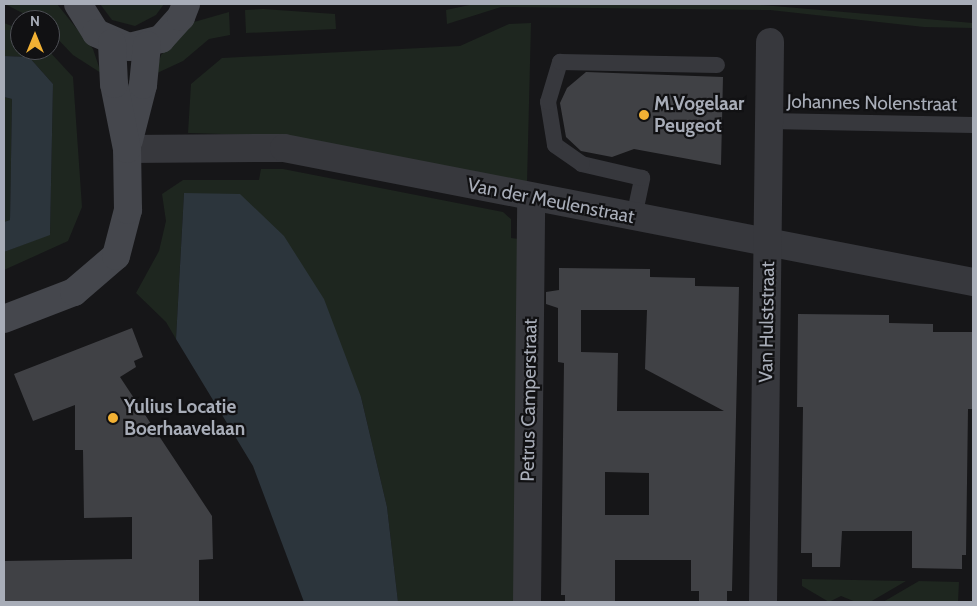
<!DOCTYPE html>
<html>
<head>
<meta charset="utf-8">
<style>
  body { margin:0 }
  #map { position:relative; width:977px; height:606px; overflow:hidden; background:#161618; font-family:Cabin,sans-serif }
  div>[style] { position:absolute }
  .green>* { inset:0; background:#1e261f }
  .water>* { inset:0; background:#2c353c }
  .building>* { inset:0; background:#404145 }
  .lane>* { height:16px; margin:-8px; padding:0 8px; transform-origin:8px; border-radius:8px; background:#37383d }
  .street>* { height:28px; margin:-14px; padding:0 14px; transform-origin:14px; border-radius:14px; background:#37383d }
  .secondary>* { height:28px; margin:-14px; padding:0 14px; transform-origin:14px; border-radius:14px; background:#45474d }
  .dots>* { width:14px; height:14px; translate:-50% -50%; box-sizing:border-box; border:2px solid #111113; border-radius:50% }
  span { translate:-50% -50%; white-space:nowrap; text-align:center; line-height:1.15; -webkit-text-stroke:4.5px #111113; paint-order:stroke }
  .street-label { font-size:19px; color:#a8adb8 }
  .poi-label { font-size:19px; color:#a8adb8; font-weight:700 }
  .left { translate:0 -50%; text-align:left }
  .frame { position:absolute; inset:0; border:5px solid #a8adb8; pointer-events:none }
  .north { position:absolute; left:10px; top:10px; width:50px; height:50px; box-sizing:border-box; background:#111113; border:1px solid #4d4f55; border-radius:50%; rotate:0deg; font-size:14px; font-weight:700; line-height:20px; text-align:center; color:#a8adb8 }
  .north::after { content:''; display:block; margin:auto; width:18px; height:22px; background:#f2b134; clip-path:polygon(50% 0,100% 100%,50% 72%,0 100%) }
</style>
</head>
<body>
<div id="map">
  <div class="green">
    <div style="clip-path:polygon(5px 4px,57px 4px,93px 49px,101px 73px,73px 55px,50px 31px,50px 20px,36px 20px)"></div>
    <div style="clip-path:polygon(100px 4px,164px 4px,156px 15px,135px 26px,112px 20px)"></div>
    <div style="clip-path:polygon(474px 4px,749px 4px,973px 23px,973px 28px,924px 27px,770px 10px,501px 7px,447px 24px,446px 10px)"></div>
    <div style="clip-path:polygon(263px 9px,335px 14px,336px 29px,246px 33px,245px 10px)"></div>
    <div style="clip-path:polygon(229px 12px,230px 35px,209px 39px,183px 61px,155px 74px,161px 55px,194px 22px)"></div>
    <div style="clip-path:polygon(4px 23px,20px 29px,20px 50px,48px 50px,73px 77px,82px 207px,68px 241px,4px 270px,4px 252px,50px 234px,53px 84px,29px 57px,4px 56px)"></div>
    <div style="clip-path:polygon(531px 23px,527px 183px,287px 136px,188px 133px,191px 84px,222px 58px,460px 46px,509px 24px)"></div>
    <div style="clip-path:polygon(4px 97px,12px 99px,10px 220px,4px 222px)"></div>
    <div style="clip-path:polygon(261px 169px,283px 169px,503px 212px,511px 219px,511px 238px,519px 239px,515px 602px,398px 602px,387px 507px,361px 397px,184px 193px,176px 339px,166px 322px,136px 293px,159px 251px,166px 221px,162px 194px,183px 180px,259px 180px)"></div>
    <div style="clip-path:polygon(802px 579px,906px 581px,870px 602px,856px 602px,841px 596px,829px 602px,802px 586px)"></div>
    <div style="clip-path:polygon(919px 581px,959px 582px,958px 602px,883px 602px)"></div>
  </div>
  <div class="water">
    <div style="clip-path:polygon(4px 56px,29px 57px,53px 84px,50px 235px,4px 252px,4px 222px,10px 220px,12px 99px,4px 97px)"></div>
    <div style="clip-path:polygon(184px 193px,240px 194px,284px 236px,324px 299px,361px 397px,387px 507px,398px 602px,304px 602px,253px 466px,176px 339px)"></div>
  </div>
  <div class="building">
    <div style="clip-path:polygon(586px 72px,723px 77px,721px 165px,634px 149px,612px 157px,581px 151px,566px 137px,560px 103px,567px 88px)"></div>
    <div style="clip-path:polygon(evenodd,559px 268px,650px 269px,650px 277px,695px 278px,695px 286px,739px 287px,732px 591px,727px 591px,727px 602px,699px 602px,699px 591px,691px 591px,691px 560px,615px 560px,615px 602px,565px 602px,565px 595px,561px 595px,564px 363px,558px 362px,558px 308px,546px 304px,546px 292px,559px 290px,559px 268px,581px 310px,647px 310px,645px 369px,724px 411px,617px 411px,618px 353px,581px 352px,581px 310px,559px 268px,605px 472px,649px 473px,649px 515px,605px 515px,605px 472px)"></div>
    <div style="clip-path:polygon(798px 314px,889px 315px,889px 323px,933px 324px,933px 332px,973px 332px,973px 409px,968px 409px,966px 555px,962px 555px,962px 569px,912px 568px,912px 531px,842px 531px,840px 567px,812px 567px,812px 553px,801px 553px,803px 407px,797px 407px)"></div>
    <div style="clip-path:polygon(132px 328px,143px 357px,134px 361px,136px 367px,120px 377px,212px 516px,213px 559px,199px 560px,199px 602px,4px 602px,4px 561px,132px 559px,132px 517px,84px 518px,83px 450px,75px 450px,75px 405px,33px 421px,14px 374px)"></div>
  </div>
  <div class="lane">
    <div style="left:769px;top:121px;width:204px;rotate:1.1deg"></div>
    <div style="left:634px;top:217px;width:40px;rotate:-78deg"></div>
    <div style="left:642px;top:178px;width:62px;rotate:-166.9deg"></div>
    <div style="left:582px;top:164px;width:33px;rotate:-145deg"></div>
    <div style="left:555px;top:145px;width:44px;rotate:-99.2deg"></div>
    <div style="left:548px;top:102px;width:42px;rotate:-73.3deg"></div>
    <div style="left:560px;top:62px;width:157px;rotate:1.1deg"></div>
  </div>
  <div class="street">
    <div style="left:127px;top:149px;width:157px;rotate:-0.4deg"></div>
    <div style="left:284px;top:148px;width:702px;rotate:11.01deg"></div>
    <div style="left:527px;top:602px;width:404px;rotate:-89.4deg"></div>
    <div style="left:763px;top:602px;width:560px;rotate:-89.28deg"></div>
  </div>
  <div class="secondary">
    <div style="left:78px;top:4px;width:34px;rotate:58deg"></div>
    <div style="left:96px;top:33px;width:36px;rotate:23deg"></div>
    <div style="left:129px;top:47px;width:33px;rotate:-14deg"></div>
    <div style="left:161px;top:39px;width:30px;rotate:-48deg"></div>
    <div style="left:181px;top:17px;width:14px;rotate:-69deg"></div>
    <div style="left:129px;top:140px;width:57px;rotate:-75.7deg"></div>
    <div style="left:143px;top:85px;width:40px;rotate:-84.3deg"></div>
    <div style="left:4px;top:319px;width:75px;rotate:-21.1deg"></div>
    <div style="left:74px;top:292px;width:55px;rotate:-40.6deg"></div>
    <div style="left:116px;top:256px;width:48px;rotate:-75.4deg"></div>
    <div style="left:128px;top:210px;width:61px;rotate:-90.9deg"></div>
    <div style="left:127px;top:149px;width:66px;rotate:-101.3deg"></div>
    <div style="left:114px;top:84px;width:41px;rotate:-92.8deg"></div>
  </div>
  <div class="dots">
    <div style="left:644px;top:115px;background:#f2b134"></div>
    <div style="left:113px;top:418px;background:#f2b134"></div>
  </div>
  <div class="street-label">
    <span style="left:872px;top:103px;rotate:1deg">Johannes Nolenstraat</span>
    <span style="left:551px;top:201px;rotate:11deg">Van der Meulenstraat</span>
    <span style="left:767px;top:322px;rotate:-89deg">Van Hulststraat</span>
    <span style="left:529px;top:400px;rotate:-89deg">Petrus Camperstraat</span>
  </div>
  <div class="poi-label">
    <span class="left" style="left:654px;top:115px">M.Vogelaar<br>Peugeot</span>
    <span class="left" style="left:124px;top:418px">Yulius Locatie<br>Boerhaavelaan</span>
  </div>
  <div class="frame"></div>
  <div class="north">N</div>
</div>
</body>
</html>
